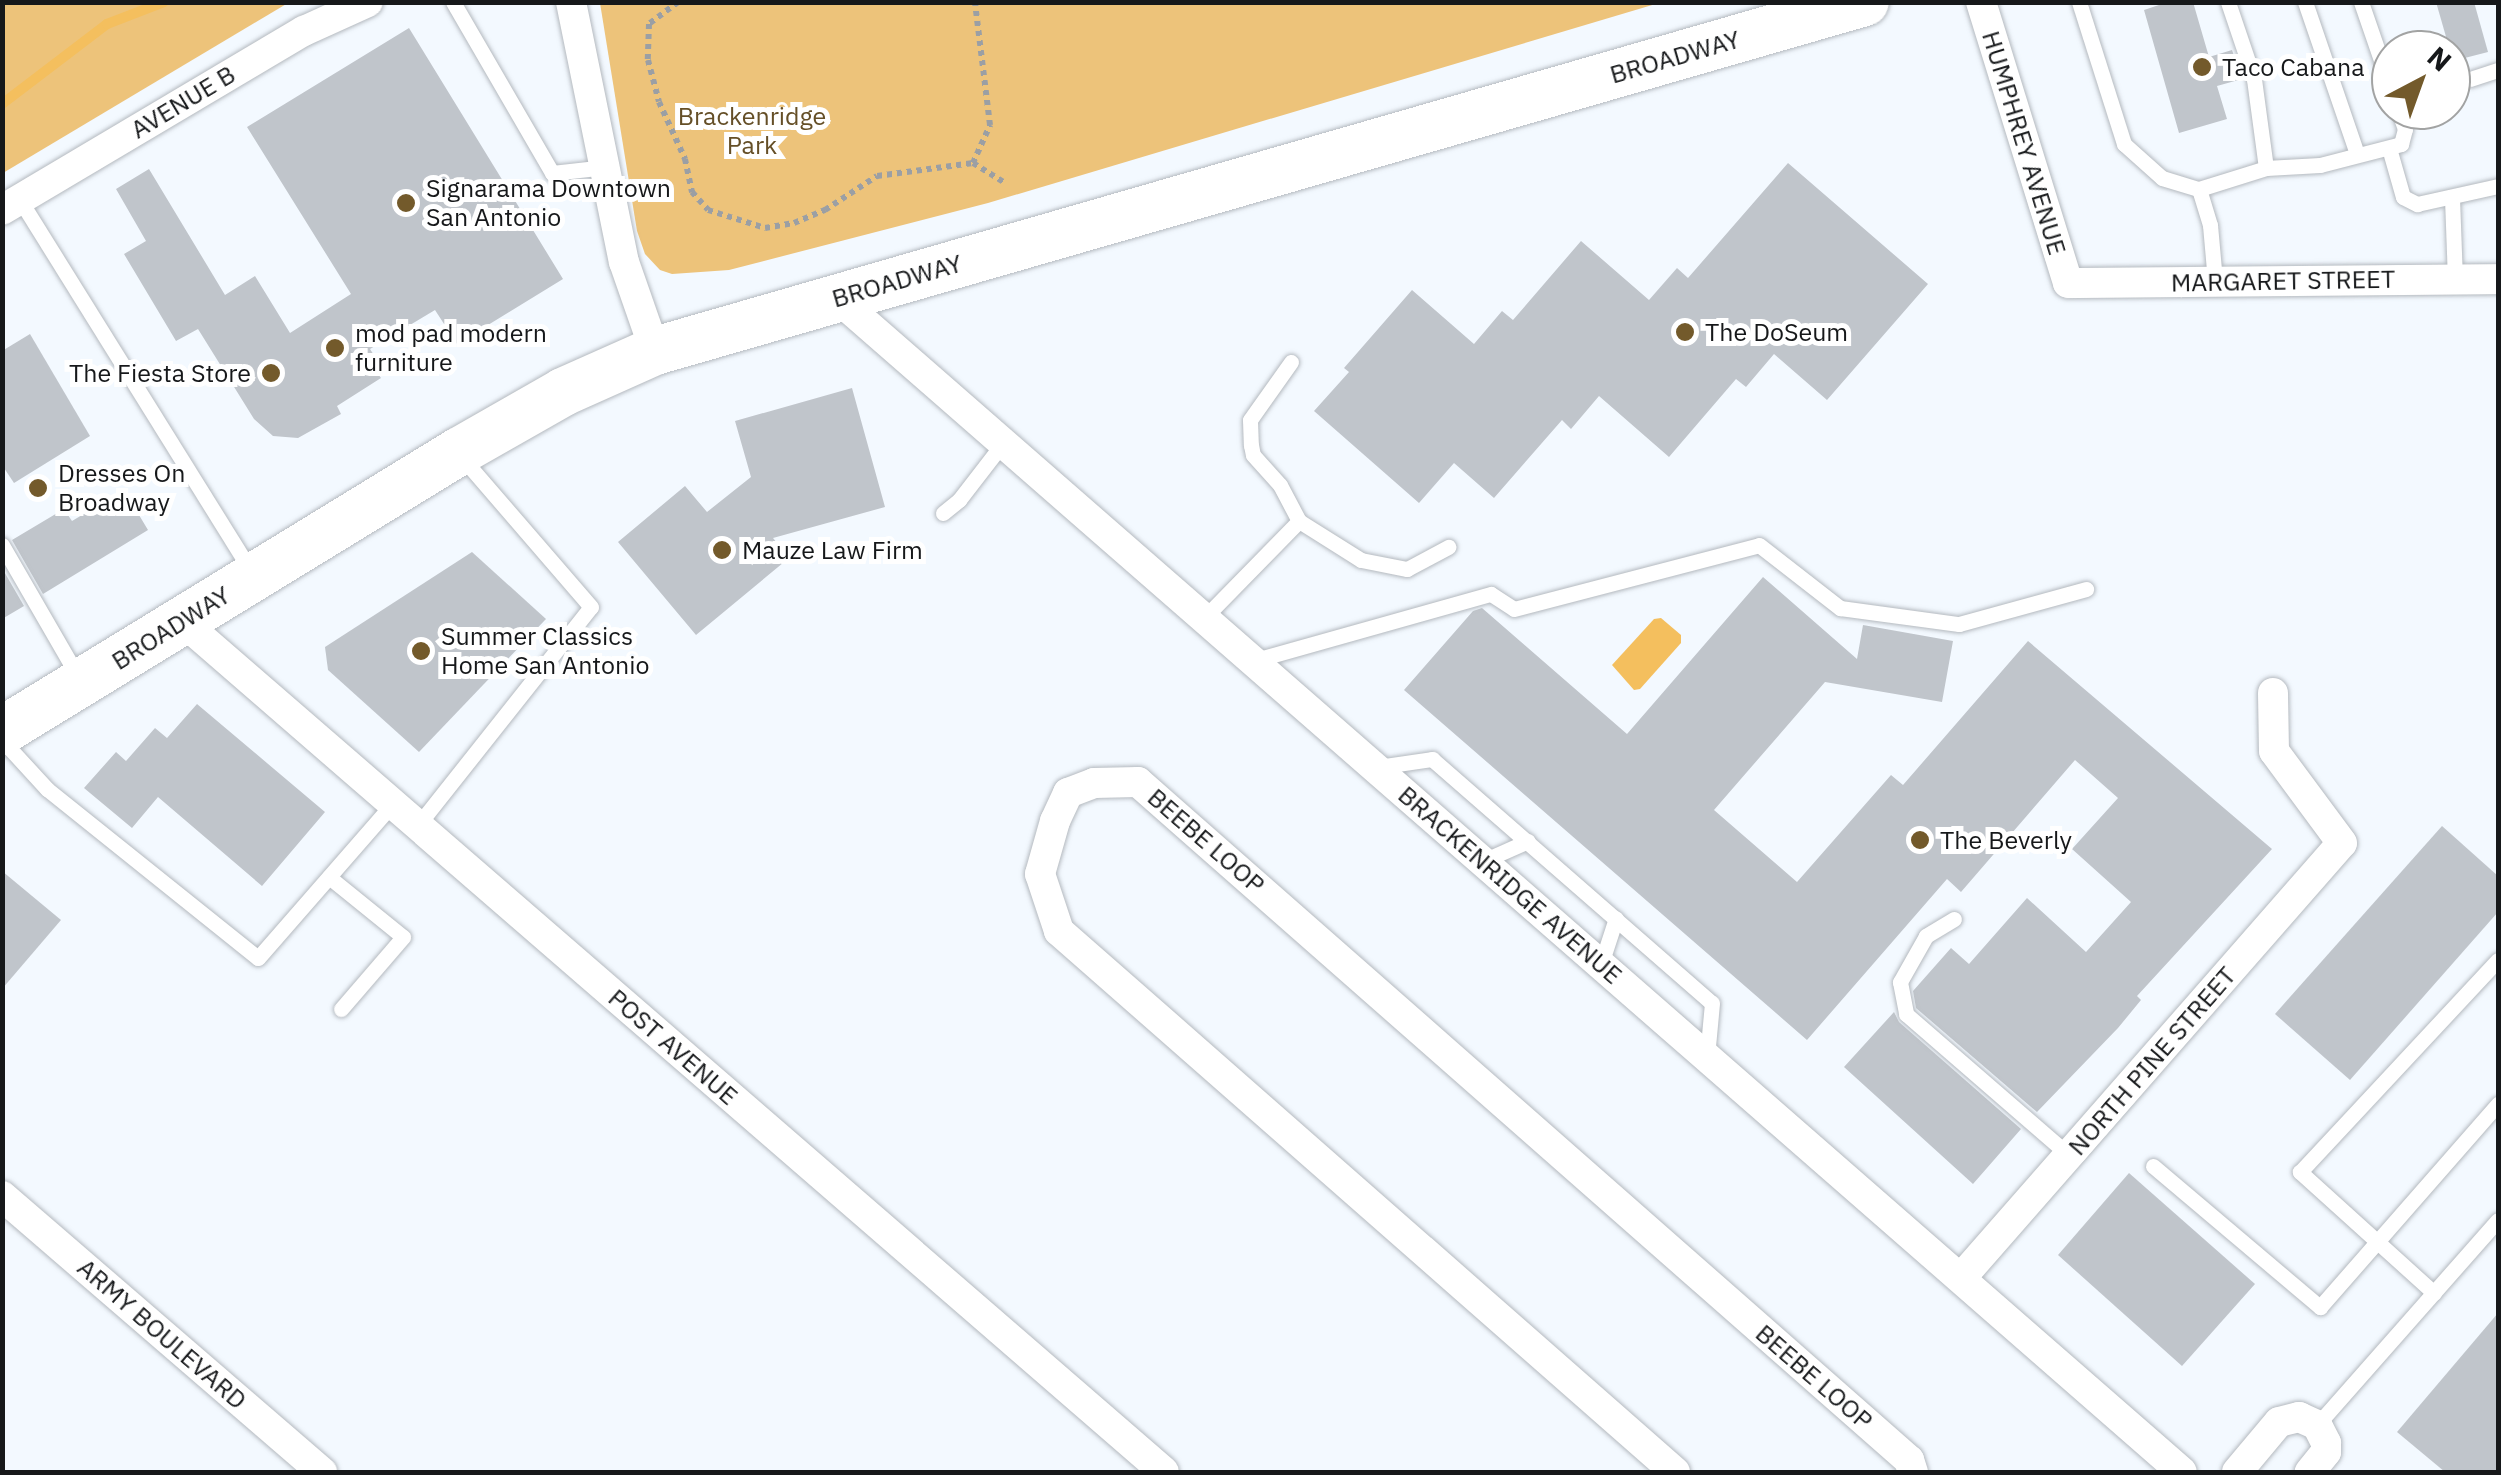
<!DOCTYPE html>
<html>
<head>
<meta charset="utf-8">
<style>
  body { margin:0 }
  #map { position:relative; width:2501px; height:1475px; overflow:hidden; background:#f3f9ff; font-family:"IBM Plex Sans",sans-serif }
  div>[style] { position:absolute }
  .green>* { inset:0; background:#edc37a }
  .water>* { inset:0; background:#f4bf5e }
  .stream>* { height:10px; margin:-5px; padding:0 5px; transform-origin:5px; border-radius:5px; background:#f4bf5e }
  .building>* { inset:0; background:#c0c5cb }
  .path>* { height:6px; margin-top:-3px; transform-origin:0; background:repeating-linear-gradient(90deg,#9b9fa4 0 5px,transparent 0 10px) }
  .roads { filter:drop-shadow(0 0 2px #b4b9bf) drop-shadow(0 0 2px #b4b9bf) }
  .service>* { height:15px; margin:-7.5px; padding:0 7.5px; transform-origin:7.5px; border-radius:7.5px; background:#fff }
  .minor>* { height:30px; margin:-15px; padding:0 15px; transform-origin:15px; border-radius:15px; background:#fff }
  .primary>* { height:48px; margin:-24px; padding:0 24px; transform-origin:24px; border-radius:24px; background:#fff }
  .dots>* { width:28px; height:28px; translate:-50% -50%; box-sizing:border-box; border:5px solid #fff; border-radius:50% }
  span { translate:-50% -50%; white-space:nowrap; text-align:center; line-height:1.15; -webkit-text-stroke:10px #fff; paint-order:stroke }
  .street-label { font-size:25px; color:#16181a }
  .poi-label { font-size:25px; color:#16181a }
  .left { translate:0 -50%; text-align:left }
  .right { translate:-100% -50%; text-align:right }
  .park-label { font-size:25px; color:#654f27 }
  .frame { position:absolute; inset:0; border:5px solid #16181a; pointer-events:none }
  .north { position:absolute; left:2371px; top:30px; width:100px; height:100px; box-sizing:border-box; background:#fff; border:2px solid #a2a3a3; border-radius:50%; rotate:41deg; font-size:28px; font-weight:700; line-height:40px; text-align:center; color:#16181a }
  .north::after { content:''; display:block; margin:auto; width:35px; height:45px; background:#735a2b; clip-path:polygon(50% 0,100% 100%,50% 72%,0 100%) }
</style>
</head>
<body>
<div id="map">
  <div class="green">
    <div style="clip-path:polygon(3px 2px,288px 2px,288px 3px,3px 173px)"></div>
    <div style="clip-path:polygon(600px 3px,600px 2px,1659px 3px,988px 203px,729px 270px,672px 274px,660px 270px,645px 254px,637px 231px)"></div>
  </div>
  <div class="water">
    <div style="clip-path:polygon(1661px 618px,1681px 635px,1681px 643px,1640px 689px,1634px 690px,1612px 665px,1654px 619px)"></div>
  </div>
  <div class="stream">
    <div style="left:2px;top:104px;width:132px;rotate:-37.3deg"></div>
    <div style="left:107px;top:24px;width:61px;rotate:-21.1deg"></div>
  </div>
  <div class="building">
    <div style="clip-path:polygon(2168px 2px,2193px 2px,2209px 57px,2232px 50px,2242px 79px,2217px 86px,2227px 119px,2179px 133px,2144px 10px)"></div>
    <div style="clip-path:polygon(2436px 2px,2474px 2px,2488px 52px,2453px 61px)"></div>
    <div style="clip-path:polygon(409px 28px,563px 279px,457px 344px,435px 310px,370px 349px,379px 363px,373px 367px,381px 378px,337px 406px,341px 414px,298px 438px,273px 436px,254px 419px,198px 329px,176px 341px,124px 254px,146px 241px,116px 189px,149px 169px,225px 295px,255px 276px,290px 333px,351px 294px,247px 127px)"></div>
    <div style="clip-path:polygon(1788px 163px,1928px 284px,1827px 400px,1774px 354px,1746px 387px,1736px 379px,1669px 457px,1599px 396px,1571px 429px,1562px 420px,1494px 498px,1454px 463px,1419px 503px,1314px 411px,1349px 372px,1344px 368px,1412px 290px,1474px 344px,1502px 311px,1513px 320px,1581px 241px,1649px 300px,1677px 268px,1688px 278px)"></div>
    <div style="clip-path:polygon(30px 334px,90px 436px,14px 483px,2px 465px,2px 351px)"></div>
    <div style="clip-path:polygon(852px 388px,885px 507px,773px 538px,789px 558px,696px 635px,618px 542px,685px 486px,707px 512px,751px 477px,735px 421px)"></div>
    <div style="clip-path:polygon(124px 490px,148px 530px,43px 594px,12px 540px,64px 509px,72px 521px)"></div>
    <div style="clip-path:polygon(472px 552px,546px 619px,419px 752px,328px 670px,325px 647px)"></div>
    <div style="clip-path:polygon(2px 568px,24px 606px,2px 619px)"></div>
    <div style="clip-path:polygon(1763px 577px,1857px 659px,1863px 625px,1953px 641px,1942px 702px,1825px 682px,1714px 810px,1797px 882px,1891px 775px,1903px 785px,2028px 641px,2272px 849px,2137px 996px,2141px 1000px,2118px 1028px,2037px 1112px,1916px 1008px,1913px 991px,1951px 948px,1969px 964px,2027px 898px,2086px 952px,2131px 902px,2072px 849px,2118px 798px,2075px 760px,1961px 892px,1947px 879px,1807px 1040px,1404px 690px,1473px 611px,1482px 608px,1627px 734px)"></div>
    <div style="clip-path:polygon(197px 704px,325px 812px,262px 886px,158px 797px,132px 828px,84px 788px,116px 752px,126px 761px,155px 728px,167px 738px)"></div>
    <div style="clip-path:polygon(2442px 826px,2498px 876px,2498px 912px,2350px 1080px,2275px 1014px)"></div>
    <div style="clip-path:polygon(2px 871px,61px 920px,2px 989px)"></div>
    <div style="clip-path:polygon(1894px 1012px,1899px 1022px,2021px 1129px,1973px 1184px,1844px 1067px)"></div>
    <div style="clip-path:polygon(2129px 1173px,2255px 1284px,2182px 1366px,2058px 1255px)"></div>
    <div style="clip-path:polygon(2498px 1313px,2498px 1472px,2445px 1472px,2397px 1432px)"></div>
  </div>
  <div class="path">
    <div style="left:678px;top:2px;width:36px;rotate:143deg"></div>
    <div style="left:649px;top:24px;width:36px;rotate:92deg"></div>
    <div style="left:648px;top:60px;width:43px;rotate:75.3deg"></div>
    <div style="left:659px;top:102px;width:63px;rotate:65.5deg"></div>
    <div style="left:685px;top:159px;width:34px;rotate:78deg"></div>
    <div style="left:692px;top:192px;width:24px;rotate:48deg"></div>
    <div style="left:708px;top:210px;width:60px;rotate:17.5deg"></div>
    <div style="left:765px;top:228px;width:29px;rotate:-10deg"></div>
    <div style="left:794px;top:223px;width:34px;rotate:-23deg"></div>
    <div style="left:825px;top:210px;width:62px;rotate:-33.2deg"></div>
    <div style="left:877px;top:176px;width:97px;rotate:-7.7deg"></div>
    <div style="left:973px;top:163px;width:42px;rotate:-65.9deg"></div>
    <div style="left:990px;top:125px;width:124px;rotate:-97deg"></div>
    <div style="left:973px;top:163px;width:36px;rotate:32deg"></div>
  </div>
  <div class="roads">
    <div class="service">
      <div style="left:453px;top:2px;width:198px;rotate:59.9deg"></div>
      <div style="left:552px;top:173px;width:54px;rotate:-6.3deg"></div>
      <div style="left:2079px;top:2px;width:149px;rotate:72.4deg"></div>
      <div style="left:2124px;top:144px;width:51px;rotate:41.8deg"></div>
      <div style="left:2162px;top:178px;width:39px;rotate:17deg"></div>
      <div style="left:2199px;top:189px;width:38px;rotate:73deg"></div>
      <div style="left:2210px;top:225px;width:56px;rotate:84.9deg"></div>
      <div style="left:2305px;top:2px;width:161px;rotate:71.1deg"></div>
      <div style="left:2361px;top:2px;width:92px;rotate:71deg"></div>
      <div style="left:2470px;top:79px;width:29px;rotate:-18deg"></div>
      <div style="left:2389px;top:148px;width:51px;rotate:74.1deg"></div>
      <div style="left:2403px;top:197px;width:16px;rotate:27deg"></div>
      <div style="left:2417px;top:204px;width:83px;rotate:-12.5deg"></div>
      <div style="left:2266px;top:168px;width:54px;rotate:-3.2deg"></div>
      <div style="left:2320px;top:165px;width:84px;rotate:-14.5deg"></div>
      <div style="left:2401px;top:144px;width:16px;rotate:-75deg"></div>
      <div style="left:2405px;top:129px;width:20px;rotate:-110deg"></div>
      <div style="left:2199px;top:189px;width:70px;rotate:-17.4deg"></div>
      <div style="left:2266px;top:168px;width:90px;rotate:-97.7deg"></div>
      <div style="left:2254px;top:79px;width:81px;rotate:-108.7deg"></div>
      <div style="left:2452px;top:198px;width:81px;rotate:87.9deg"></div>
      <div style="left:20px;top:200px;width:441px;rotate:58.1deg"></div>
      <div style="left:1291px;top:362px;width:71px;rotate:125.3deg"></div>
      <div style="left:1250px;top:420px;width:25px;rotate:88deg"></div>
      <div style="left:1251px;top:445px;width:10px;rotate:79deg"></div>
      <div style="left:1253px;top:455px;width:40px;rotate:48deg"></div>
      <div style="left:1280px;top:485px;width:41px;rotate:62.2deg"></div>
      <div style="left:943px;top:513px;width:21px;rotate:-39deg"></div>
      <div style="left:959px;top:500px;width:72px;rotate:-52.3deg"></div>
      <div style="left:2px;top:545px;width:156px;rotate:60deg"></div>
      <div style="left:1204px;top:618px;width:136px;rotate:-45.6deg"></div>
      <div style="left:1299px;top:521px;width:73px;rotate:32.2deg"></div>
      <div style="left:1361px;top:560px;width:47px;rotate:11.1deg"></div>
      <div style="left:1407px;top:569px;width:47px;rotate:-28.2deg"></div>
      <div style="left:1252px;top:661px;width:248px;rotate:-15.7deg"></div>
      <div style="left:1491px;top:594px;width:27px;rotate:33deg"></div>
      <div style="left:1514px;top:609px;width:253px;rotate:-14.6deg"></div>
      <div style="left:1759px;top:545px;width:103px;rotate:37.9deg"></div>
      <div style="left:1840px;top:608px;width:120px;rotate:7.7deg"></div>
      <div style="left:1959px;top:624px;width:132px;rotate:-15.4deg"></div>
      <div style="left:2px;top:740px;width:67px;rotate:47.4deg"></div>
      <div style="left:47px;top:789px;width:270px;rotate:38.7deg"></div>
      <div style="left:258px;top:958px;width:206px;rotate:-48.9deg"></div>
      <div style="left:1377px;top:767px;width:56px;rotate:-8.3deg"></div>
      <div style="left:1432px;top:759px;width:371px;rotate:41.1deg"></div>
      <div style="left:1712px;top:1003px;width:54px;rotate:95.3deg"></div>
      <div style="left:418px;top:825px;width:278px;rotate:-51.6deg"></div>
      <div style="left:591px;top:607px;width:201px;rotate:-130.8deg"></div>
      <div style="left:1483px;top:861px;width:49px;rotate:-24deg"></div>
      <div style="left:329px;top:877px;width:95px;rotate:39deg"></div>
      <div style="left:403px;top:937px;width:95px;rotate:130.7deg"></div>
      <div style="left:1954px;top:919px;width:33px;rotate:149deg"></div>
      <div style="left:1926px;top:936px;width:53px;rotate:119.5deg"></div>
      <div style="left:1900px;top:982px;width:33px;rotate:79deg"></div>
      <div style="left:1906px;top:1014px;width:217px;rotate:40.9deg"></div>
      <div style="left:1601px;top:964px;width:48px;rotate:-71.9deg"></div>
      <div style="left:2153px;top:1166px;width:219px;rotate:40.2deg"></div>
      <div style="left:2320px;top:1307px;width:270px;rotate:-48.8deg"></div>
      <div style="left:2434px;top:1293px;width:181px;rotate:-137.9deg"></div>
      <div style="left:2300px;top:1172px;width:290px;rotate:-47deg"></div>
      <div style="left:2317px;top:1425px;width:273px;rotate:-48.6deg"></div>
    </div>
    <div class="minor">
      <div style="left:571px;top:2px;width:265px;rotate:78.5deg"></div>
      <div style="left:624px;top:262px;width:94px;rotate:70.8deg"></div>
      <div style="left:1981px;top:2px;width:294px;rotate:72.8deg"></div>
      <div style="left:2068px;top:283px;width:430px;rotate:-0.5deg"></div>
      <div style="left:2px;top:210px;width:351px;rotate:-30.7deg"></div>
      <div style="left:304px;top:31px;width:70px;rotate:-24.4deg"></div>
      <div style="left:837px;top:298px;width:1785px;rotate:41.12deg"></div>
      <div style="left:182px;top:621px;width:1299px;rotate:40.91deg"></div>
      <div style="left:2px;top:1196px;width:423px;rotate:40.8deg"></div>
      <div style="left:1961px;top:1278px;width:578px;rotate:-48.79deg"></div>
      <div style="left:2342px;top:843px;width:114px;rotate:-126.5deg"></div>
      <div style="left:2274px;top:751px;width:58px;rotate:-91deg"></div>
      <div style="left:1675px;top:1472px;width:820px;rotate:-138.71deg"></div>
      <div style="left:1059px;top:931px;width:60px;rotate:-108.4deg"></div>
      <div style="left:1040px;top:874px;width:55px;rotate:-74.2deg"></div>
      <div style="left:1055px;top:821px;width:31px;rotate:-65deg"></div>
      <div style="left:1068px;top:793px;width:28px;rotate:-21deg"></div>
      <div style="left:1094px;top:783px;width:44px;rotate:-1.3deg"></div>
      <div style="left:1138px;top:782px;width:1027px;rotate:41.33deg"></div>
      <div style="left:1909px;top:1460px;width:13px;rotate:72deg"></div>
      <div style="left:2237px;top:1472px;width:65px;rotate:-50deg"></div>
      <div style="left:2279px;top:1422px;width:21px;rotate:-14deg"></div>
      <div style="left:2299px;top:1417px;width:20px;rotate:24deg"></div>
      <div style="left:2317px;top:1425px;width:20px;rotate:63deg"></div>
      <div style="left:2326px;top:1443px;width:9px;rotate:90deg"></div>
      <div style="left:2326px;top:1452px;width:26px;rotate:129deg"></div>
    </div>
    <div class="primary">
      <div style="left:2px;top:731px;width:535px;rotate:-31.46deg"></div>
      <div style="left:458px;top:452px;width:121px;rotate:-29.7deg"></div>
      <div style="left:563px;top:392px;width:101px;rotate:-24deg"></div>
      <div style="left:655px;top:351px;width:1259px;rotate:-16.09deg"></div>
    </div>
  </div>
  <div class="dots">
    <div style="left:2202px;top:67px;background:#735a2b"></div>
    <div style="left:406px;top:203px;background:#735a2b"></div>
    <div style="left:1685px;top:332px;background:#735a2b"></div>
    <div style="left:335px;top:348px;background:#735a2b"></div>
    <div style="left:271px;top:373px;background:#735a2b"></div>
    <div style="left:38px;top:488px;background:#735a2b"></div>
    <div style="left:722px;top:550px;background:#735a2b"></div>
    <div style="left:421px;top:651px;background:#735a2b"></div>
    <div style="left:1920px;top:840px;background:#735a2b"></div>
  </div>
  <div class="street-label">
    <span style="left:1675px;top:57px;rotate:-16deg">BROADWAY</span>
    <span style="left:183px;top:102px;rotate:-31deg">AVENUE B</span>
    <span style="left:2024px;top:143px;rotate:73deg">HUMPHREY AVENUE</span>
    <span style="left:897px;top:281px;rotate:-16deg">BROADWAY</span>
    <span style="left:2283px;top:281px;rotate:-1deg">MARGARET STREET</span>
    <span style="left:171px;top:628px;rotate:-32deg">BROADWAY</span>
    <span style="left:1206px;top:841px;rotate:41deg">BEEBE LOOP</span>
    <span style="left:1510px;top:885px;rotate:41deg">BRACKENRIDGE AVENUE</span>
    <span style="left:673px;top:1047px;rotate:41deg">POST AVENUE</span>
    <span style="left:2152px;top:1061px;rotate:-49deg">NORTH PINE STREET</span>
    <span style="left:162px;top:1334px;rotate:41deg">ARMY BOULEVARD</span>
    <span style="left:1814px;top:1377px;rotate:41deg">BEEBE LOOP</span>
  </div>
  <div class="poi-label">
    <span class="left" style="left:2222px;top:67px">Taco Cabana</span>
    <span class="left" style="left:426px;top:203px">Signarama Downtown<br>San Antonio</span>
    <span class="left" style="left:1705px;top:332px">The DoSeum</span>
    <span class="left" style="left:355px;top:348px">mod pad modern<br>furniture</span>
    <span class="right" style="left:251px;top:373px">The Fiesta Store</span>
    <span class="left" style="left:58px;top:488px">Dresses On<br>Broadway</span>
    <span class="left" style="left:742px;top:550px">Mauze Law Firm</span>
    <span class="left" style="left:441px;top:651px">Summer Classics<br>Home San Antonio</span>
    <span class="left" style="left:1940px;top:840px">The Beverly</span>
  </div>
  <div class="park-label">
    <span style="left:752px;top:131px">Brackenridge<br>Park</span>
  </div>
  <div class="frame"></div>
  <div class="north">N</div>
</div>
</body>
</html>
